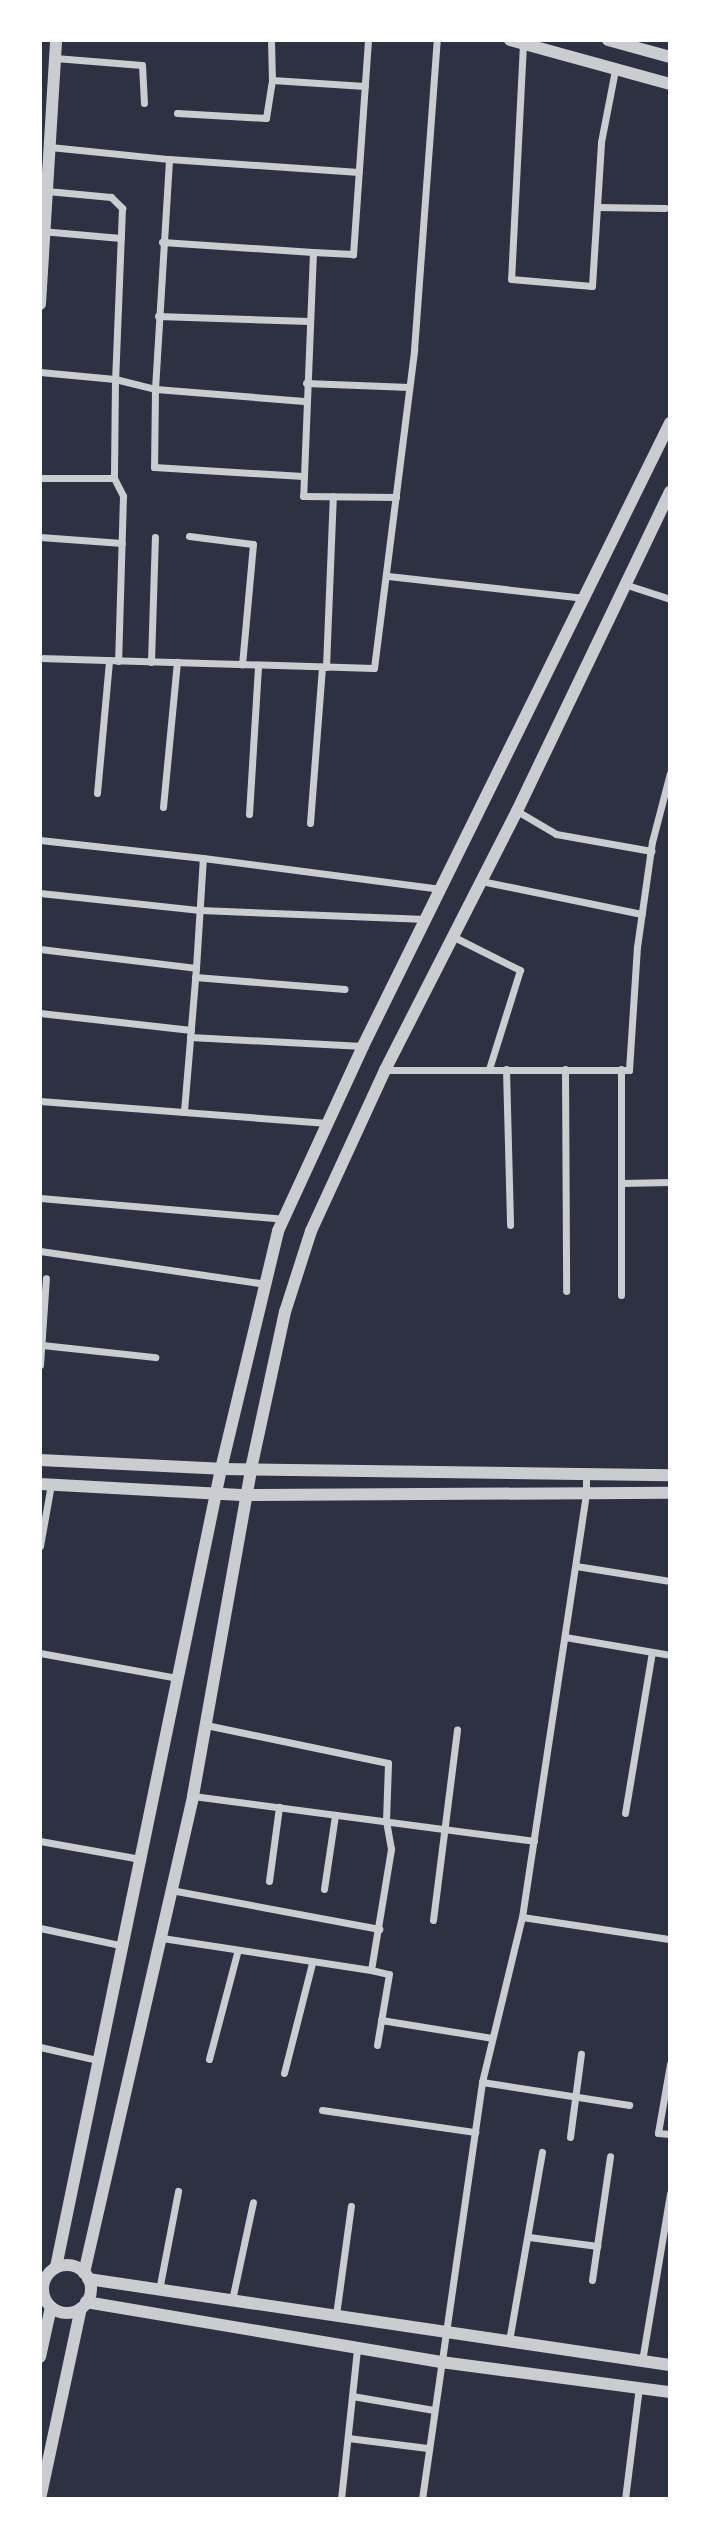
<!DOCTYPE html>
<html>
<head>
<meta charset="utf-8">
<style>
  body { margin:0 }
  #map { position:relative; width:710px; height:2539px; overflow:hidden; background:#2d3142; font-family:"Crimson Pro",serif }
  div>[style] { position:absolute }
  .minor>* { height:7px; margin:-3.5px; padding:0 3.5px; transform-origin:3.5px; border-radius:3.5px; background:#caccd0 }
  .tertiary>* { height:12px; margin:-6px; padding:0 6px; transform-origin:6px; border-radius:6px; background:#caccd0 }
  .tertiary>.ring { margin:-6px; padding:0; box-sizing:content-box; background:none; border:12px solid #caccd0; border-radius:50% }
  span { translate:-50% -50%; white-space:nowrap; text-align:center; line-height:1.15; -webkit-text-stroke:7px #fff; paint-order:stroke }
  .frame { position:absolute; inset:0; border:42px solid #fff; pointer-events:none }
</style>
</head>
<body>
<div id="map">
  <div class="minor">
    <div style="left:271px;top:40px;width:40px;rotate:88.6deg"></div>
    <div style="left:368px;top:40px;width:215px;rotate:94deg"></div>
    <div style="left:353px;top:254px;width:40px;rotate:-177.1deg"></div>
    <div style="left:313px;top:252px;width:244px;rotate:92.3deg"></div>
    <div style="left:303px;top:496px;width:93px;rotate:0.6deg"></div>
    <div style="left:523px;top:44px;width:235px;rotate:92.9deg"></div>
    <div style="left:511px;top:279px;width:81px;rotate:4.9deg"></div>
    <div style="left:592px;top:286px;width:144px;rotate:-86.4deg"></div>
    <div style="left:601px;top:142px;width:73px;rotate:-79deg"></div>
    <div style="left:55px;top:58px;width:87px;rotate:4.6deg"></div>
    <div style="left:142px;top:65px;width:38px;rotate:87deg"></div>
    <div style="left:177px;top:113px;width:89px;rotate:3.2deg"></div>
    <div style="left:266px;top:118px;width:38px;rotate:-81deg"></div>
    <div style="left:272px;top:80px;width:93px;rotate:3.7deg"></div>
    <div style="left:50px;top:147px;width:120px;rotate:5.8deg"></div>
    <div style="left:47px;top:191px;width:64px;rotate:5.4deg"></div>
    <div style="left:111px;top:197px;width:16px;rotate:45deg"></div>
    <div style="left:122px;top:208px;width:171px;rotate:92.3deg"></div>
    <div style="left:115px;top:379px;width:41px;rotate:14deg"></div>
    <div style="left:155px;top:389px;width:78px;rotate:90.7deg"></div>
    <div style="left:154px;top:467px;width:149px;rotate:3.5deg"></div>
    <div style="left:597px;top:207px;width:68px;rotate:0.8deg"></div>
    <div style="left:41px;top:231px;width:80px;rotate:5deg"></div>
    <div style="left:162px;top:242px;width:151px;rotate:3.8deg"></div>
    <div style="left:158px;top:316px;width:151px;rotate:1.9deg"></div>
    <div style="left:40px;top:372px;width:75px;rotate:5.3deg"></div>
    <div style="left:115px;top:379px;width:99px;rotate:90.6deg"></div>
    <div style="left:306px;top:383px;width:103px;rotate:2.2deg"></div>
    <div style="left:304px;top:401px;width:149px;rotate:-175.4deg"></div>
    <div style="left:155px;top:389px;width:230px;rotate:-86.5deg"></div>
    <div style="left:169px;top:159px;width:190px;rotate:3.9deg"></div>
    <div style="left:40px;top:478px;width:74px"></div>
    <div style="left:114px;top:478px;width:20px;rotate:63deg"></div>
    <div style="left:123px;top:496px;width:165px;rotate:91.7deg"></div>
    <div style="left:189px;top:536px;width:64px;rotate:7.1deg"></div>
    <div style="left:253px;top:544px;width:121px;rotate:95.2deg"></div>
    <div style="left:40px;top:537px;width:82px;rotate:4.2deg"></div>
    <div style="left:388px;top:576px;width:196px;rotate:6.4deg"></div>
    <div style="left:627px;top:585px;width:45px;rotate:18deg"></div>
    <div style="left:40px;top:658px;width:334px;rotate:1.7deg"></div>
    <div style="left:374px;top:668px;width:321px;rotate:-82.8deg"></div>
    <div style="left:414px;top:350px;width:311px;rotate:-85.8deg"></div>
    <div style="left:151px;top:662px;width:125px;rotate:-88.2deg"></div>
    <div style="left:326px;top:667px;width:171px;rotate:-87.7deg"></div>
    <div style="left:97px;top:793px;width:133px;rotate:-84.8deg"></div>
    <div style="left:163px;top:807px;width:146px;rotate:-84.5deg"></div>
    <div style="left:517px;top:811px;width:45px;rotate:30.5deg"></div>
    <div style="left:556px;top:834px;width:97px;rotate:10.1deg"></div>
    <div style="left:249px;top:814px;width:149px;rotate:-86.5deg"></div>
    <div style="left:310px;top:823px;width:156px;rotate:-85.6deg"></div>
    <div style="left:40px;top:840px;width:164px;rotate:6.3deg"></div>
    <div style="left:481px;top:881px;width:164px;rotate:11.6deg"></div>
    <div style="left:40px;top:893px;width:161px;rotate:6.1deg"></div>
    <div style="left:200px;top:910px;width:226px;rotate:2.3deg"></div>
    <div style="left:454px;top:937px;width:74px;rotate:26.6deg"></div>
    <div style="left:520px;top:970px;width:104px;rotate:107.4deg"></div>
    <div style="left:40px;top:949px;width:157px;rotate:6.9deg"></div>
    <div style="left:196px;top:968px;width:144px;rotate:94.8deg"></div>
    <div style="left:196px;top:968px;width:110px;rotate:-86.4deg"></div>
    <div style="left:203px;top:858px;width:240px;rotate:7.4deg"></div>
    <div style="left:195px;top:977px;width:150px;rotate:4.6deg"></div>
    <div style="left:40px;top:1013px;width:152px;rotate:6.4deg"></div>
    <div style="left:190px;top:1037px;width:173px;rotate:3deg"></div>
    <div style="left:506px;top:1069px;width:156px;rotate:88.5deg"></div>
    <div style="left:565px;top:1069px;width:222px;rotate:89.7deg"></div>
    <div style="left:621px;top:1069px;width:226px;rotate:90deg"></div>
    <div style="left:385px;top:1070px;width:244px"></div>
    <div style="left:629px;top:1070px;width:123px;rotate:-86.3deg"></div>
    <div style="left:637px;top:947px;width:106px;rotate:-81.9deg"></div>
    <div style="left:652px;top:842px;width:71px;rotate:-75.4deg"></div>
    <div style="left:40px;top:1101px;width:288px;rotate:4.4deg"></div>
    <div style="left:621px;top:1183px;width:49px;rotate:-1.2deg"></div>
    <div style="left:40px;top:1198px;width:244px;rotate:4.9deg"></div>
    <div style="left:40px;top:1251px;width:227px;rotate:8.3deg"></div>
    <div style="left:42px;top:1345px;width:114px;rotate:6.1deg"></div>
    <div style="left:40px;top:1365px;width:87px;rotate:-86.1deg"></div>
    <div style="left:40px;top:1546px;width:63px;rotate:-79.9deg"></div>
    <div style="left:576px;top:1566px;width:95px;rotate:9.1deg"></div>
    <div style="left:565px;top:1637px;width:107px;rotate:9.7deg"></div>
    <div style="left:40px;top:1653px;width:139px;rotate:10.3deg"></div>
    <div style="left:193px;top:1796px;width:344px;rotate:7.5deg"></div>
    <div style="left:625px;top:1813px;width:163px;rotate:-80.5deg"></div>
    <div style="left:40px;top:1841px;width:102px;rotate:10.2deg"></div>
    <div style="left:269px;top:1881px;width:75px;rotate:-82.3deg"></div>
    <div style="left:324px;top:1889px;width:75px;rotate:-81.5deg"></div>
    <div style="left:171px;top:1890px;width:212px;rotate:10.6deg"></div>
    <div style="left:522px;top:1917px;width:150px;rotate:8.5deg"></div>
    <div style="left:433px;top:1920px;width:192px;rotate:-82.8deg"></div>
    <div style="left:40px;top:1928px;width:82px;rotate:12deg"></div>
    <div style="left:162px;top:1938px;width:211px;rotate:8.7deg"></div>
    <div style="left:371px;top:1970px;width:123px;rotate:-80.6deg"></div>
    <div style="left:391px;top:1849px;width:28px;rotate:-100deg"></div>
    <div style="left:386px;top:1821px;width:58px;rotate:-88deg"></div>
    <div style="left:388px;top:1763px;width:186px;rotate:-168.2deg"></div>
    <div style="left:371px;top:1970px;width:18px;rotate:13deg"></div>
    <div style="left:389px;top:1974px;width:72px;rotate:99.6deg"></div>
    <div style="left:381px;top:2020px;width:112px;rotate:9.2deg"></div>
    <div style="left:40px;top:2047px;width:58px;rotate:12.8deg"></div>
    <div style="left:209px;top:2059px;width:110px;rotate:-75.2deg"></div>
    <div style="left:670px;top:2064px;width:70px;rotate:99.9deg"></div>
    <div style="left:658px;top:2133px;width:12px;rotate:5deg"></div>
    <div style="left:284px;top:2073px;width:114px;rotate:-75.7deg"></div>
    <div style="left:482px;top:2082px;width:149px;rotate:8.9deg"></div>
    <div style="left:322px;top:2110px;width:155px;rotate:8.2deg"></div>
    <div style="left:570px;top:2137px;width:84px;rotate:-82.5deg"></div>
    <div style="left:529px;top:2237px;width:69px;rotate:7.5deg"></div>
    <div style="left:592px;top:2280px;width:125px;rotate:-81.7deg"></div>
    <div style="left:159px;top:2290px;width:101px;rotate:-79.1deg"></div>
    <div style="left:232px;top:2300px;width:100px;rotate:-77.9deg"></div>
    <div style="left:336px;top:2315px;width:110px;rotate:-82.2deg"></div>
    <div style="left:509px;top:2341px;width:192px;rotate:-80.1deg"></div>
    <div style="left:642px;top:2361px;width:170px;rotate:-80.5deg"></div>
    <div style="left:352px;top:2396px;width:83px;rotate:9.7deg"></div>
    <div style="left:348px;top:2438px;width:80px;rotate:7.2deg"></div>
    <div style="left:341px;top:2499px;width:151px;rotate:-83.9deg"></div>
    <div style="left:422px;top:2499px;width:421px;rotate:-81.8deg"></div>
    <div style="left:482px;top:2082px;width:170px;rotate:-76.4deg"></div>
    <div style="left:522px;top:1917px;width:429px;rotate:-81.4deg"></div>
    <div style="left:586px;top:1493px;width:21px;rotate:-90deg"></div>
    <div style="left:625px;top:2499px;width:113px;rotate:-82.9deg"></div>
  </div>
  <div class="tertiary">
    <div style="left:510px;top:40px;width:166px;rotate:15.4deg"></div>
    <div style="left:608px;top:40px;width:64px;rotate:15.3deg"></div>
    <div style="left:40px;top:304px;width:264px;rotate:-86.5deg"></div>
    <div style="left:40px;top:1460px;width:181px;rotate:2.8deg"></div>
    <div style="left:221px;top:1469px;width:449px;rotate:0.8deg"></div>
    <div style="left:40px;top:1484px;width:206px;rotate:3.1deg"></div>
    <div style="left:246px;top:1495px;width:424px;rotate:-0.3deg"></div>
    <div class="ring" style="left:43px;top:2265px;width:36px;height:36px"></div>
    <div style="left:56px;top:2267px;width:815px;rotate:-78.32deg"></div>
    <div style="left:221px;top:1469px;width:245px;rotate:-76.5deg"></div>
    <div style="left:278px;top:1231px;width:204px;rotate:-65.3deg"></div>
    <div style="left:363px;top:1046px;width:695px;rotate:-63.77deg"></div>
    <div style="left:84px;top:2273px;width:489px;rotate:-77.1deg"></div>
    <div style="left:193px;top:1796px;width:332px;rotate:-79.9deg"></div>
    <div style="left:251px;top:1469px;width:161px;rotate:-77.8deg"></div>
    <div style="left:285px;top:1312px;width:85px;rotate:-72.2deg"></div>
    <div style="left:311px;top:1231px;width:177px;rotate:-65.3deg"></div>
    <div style="left:385px;top:1070px;width:291px;rotate:-63deg"></div>
    <div style="left:517px;top:811px;width:354px;rotate:-64.4deg"></div>
    <div style="left:88px;top:2279px;width:588px;rotate:8.41deg"></div>
    <div style="left:86px;top:2302px;width:360px;rotate:9.6deg"></div>
    <div style="left:441px;top:2362px;width:231px;rotate:7.5deg"></div>
    <div style="left:40px;top:2357px;width:51px;rotate:-77.6deg"></div>
    <div style="left:40px;top:2499px;width:195px;rotate:-77.9deg"></div>
  </div>
  <div class="frame"></div>
</div>
</body>
</html>
